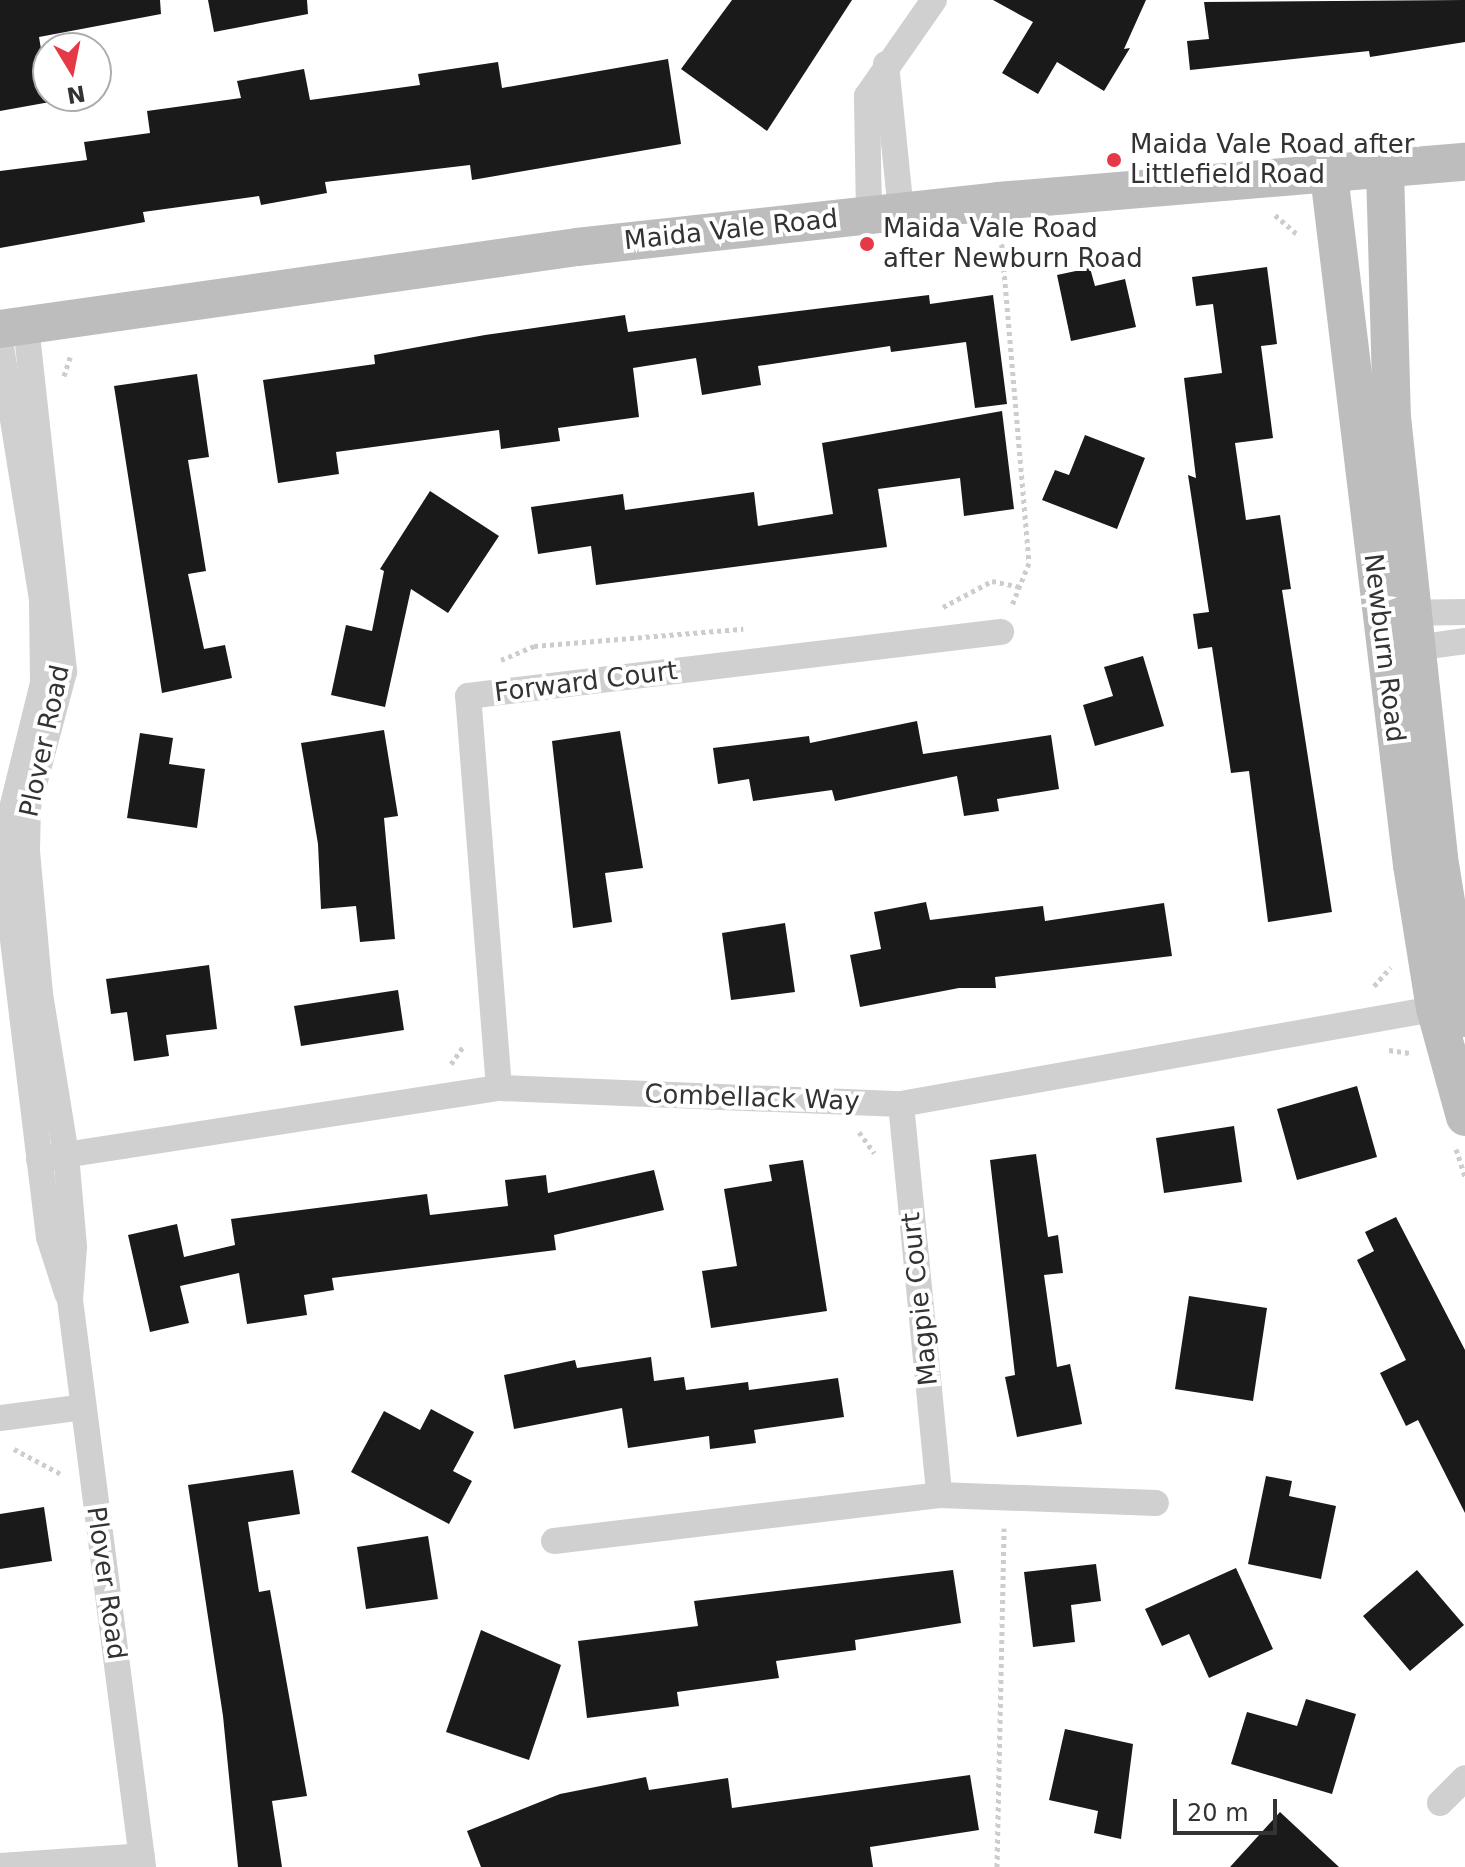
<!DOCTYPE html>
<html>
<head>
<meta charset="utf-8">
<style>
  body { margin:0 }
  #map { position:relative; width:1465px; height:1867px; overflow:hidden; background:#fff; font-family:"DejaVu Sans",sans-serif }
  div>[style] { position:absolute }
  .building>* { inset:0; background:#1a1a1a }
  .path>* { height:5px; margin-top:-2.5px; transform-origin:0; background:repeating-linear-gradient(90deg,#cdcdcd 0 4px,transparent 0 8px) }
  .street>* { height:26px; margin:-13px; padding:0 13px; transform-origin:13px; border-radius:13px; background:#d0d0d0 }
  .secondary>* { height:38px; margin:-19px; padding:0 19px; transform-origin:19px; border-radius:19px; background:#bdbdbd }
  .dots>* { width:22px; height:22px; translate:-50% -50%; box-sizing:border-box; border:4px solid #fff; border-radius:50% }
  span { translate:-50% -50%; white-space:nowrap; text-align:center; line-height:1.15; -webkit-text-stroke:8px #fff; paint-order:stroke }
  .poi-label { font-size:26px; color:#333 }
  .left { translate:0 -50%; text-align:left }
  .street-label { font-size:26px; color:#333 }
  .north { position:absolute; left:32px; top:32px; width:80px; height:80px; box-sizing:border-box; background:#fff; border:2px solid #adadad; border-radius:50%; rotate:170deg; font-size:22px; font-weight:700; line-height:32px; text-align:center; color:#333 }
  .north::after { content:''; display:block; margin:auto; width:28px; height:36px; background:#e63946; clip-path:polygon(50% 0,100% 100%,50% 72%,0 100%) }
  .scale { position:absolute; left:1173px; top:1799px; width:104px; height:36px; box-sizing:border-box; border:4px solid #333; border-top:0; padding-left:10px; font-size:24px; line-height:28px; white-space:nowrap; color:#333; -webkit-text-stroke:6px #fff; paint-order:stroke }
</style>
</head>
<body>
<div id="map">
  <div class="building">
    <div style="clip-path:polygon(0 0,160px 0,161px 14px,39px 37px,50px 102px,0 111px)"></div>
    <div style="clip-path:polygon(208px 0,307px 0,308px 14px,214px 32px)"></div>
    <div style="clip-path:polygon(732px 0,852px 0,767px 131px,681px 69px)"></div>
    <div style="clip-path:polygon(993px 0,1146px 0,1124px 49px,1130px 48px,1104px 91px,1057px 62px,1038px 94px,1002px 73px,1033px 22px)"></div>
    <div style="clip-path:polygon(1465px 0,1465px 42px,1370px 57px,1369px 51px,1190px 70px,1187px 41px,1209px 39px,1204px 2px)"></div>
    <div style="clip-path:polygon(668px 59px,681px 144px,472px 180px,470px 165px,325px 182px,327px 193px,261px 205px,259px 196px,143px 212px,145px 222px,0 248px,0 171px,87px 160px,84px 142px,150px 133px,147px 111px,241px 98px,237px 81px,304px 69px,310px 100px,420px 85px,418px 74px,498px 62px,502px 88px)"></div>
    <div style="clip-path:polygon(1267px 267px,1277px 344px,1261px 346px,1273px 438px,1235px 443px,1246px 520px,1280px 515px,1291px 589px,1282px 590px,1332px 912px,1268px 922px,1249px 771px,1231px 773px,1212px 647px,1198px 649px,1193px 614px,1209px 612px,1188px 475px,1196px 478px,1184px 378px,1222px 373px,1213px 304px,1196px 306px,1192px 277px)"></div>
    <div style="clip-path:polygon(1090px 268px,1095px 286px,1125px 279px,1136px 327px,1071px 341px,1057px 275px)"></div>
    <div style="clip-path:polygon(929px 295px,930px 304px,993px 295px,1007px 404px,975px 408px,966px 342px,891px 352px,890px 346px,758px 366px,761px 385px,702px 395px,696px 358px,633px 368px,639px 417px,558px 428px,560px 441px,501px 449px,499px 430px,336px 452px,339px 474px,278px 483px,263px 380px,375px 364px,374px 355px,485px 335px,625px 315px,628px 332px)"></div>
    <div style="clip-path:polygon(197px 374px,209px 457px,188px 460px,206px 571px,188px 574px,204px 649px,225px 645px,232px 678px,162px 693px,114px 386px)"></div>
    <div style="clip-path:polygon(1002px 411px,1014px 509px,964px 516px,960px 478px,878px 489px,887px 547px,596px 585px,591px 546px,538px 554px,531px 507px,623px 494px,625px 510px,754px 492px,758px 526px,833px 514px,822px 443px)"></div>
    <div style="clip-path:polygon(1085px 435px,1145px 458px,1117px 529px,1042px 500px,1055px 470px,1069px 475px)"></div>
    <div style="clip-path:polygon(430px 491px,499px 536px,448px 613px,411px 589px,385px 707px,331px 695px,346px 625px,372px 631px,384px 571px,380px 569px)"></div>
    <div style="clip-path:polygon(1143px 656px,1164px 726px,1095px 746px,1083px 705px,1113px 696px,1104px 667px)"></div>
    <div style="clip-path:polygon(917px 721px,923px 754px,1051px 735px,1059px 789px,997px 799px,999px 811px,964px 816px,957px 776px,835px 801px,832px 790px,753px 801px,749px 779px,718px 784px,713px 748px,809px 736px,810px 743px)"></div>
    <div style="clip-path:polygon(384px 730px,398px 816px,384px 818px,395px 939px,360px 942px,356px 906px,321px 909px,318px 844px,301px 743px)"></div>
    <div style="clip-path:polygon(620px 731px,643px 868px,605px 873px,612px 922px,573px 928px,552px 741px)"></div>
    <div style="clip-path:polygon(140px 733px,173px 738px,169px 764px,205px 769px,197px 828px,127px 818px)"></div>
    <div style="clip-path:polygon(926px 902px,930px 920px,1043px 906px,1045px 921px,1164px 903px,1172px 956px,995px 977px,996px 988px,959px 988px,860px 1007px,850px 955px,881px 949px,874px 912px)"></div>
    <div style="clip-path:polygon(785px 923px,795px 992px,731px 1000px,722px 933px)"></div>
    <div style="clip-path:polygon(209px 965px,217px 1029px,166px 1035px,169px 1056px,134px 1061px,127px 1012px,111px 1014px,106px 979px)"></div>
    <div style="clip-path:polygon(398px 990px,404px 1030px,301px 1046px,294px 1006px)"></div>
    <div style="clip-path:polygon(1357px 1086px,1377px 1157px,1297px 1180px,1277px 1109px)"></div>
    <div style="clip-path:polygon(1234px 1126px,1242px 1182px,1164px 1193px,1156px 1138px)"></div>
    <div style="clip-path:polygon(1036px 1154px,1048px 1237px,1058px 1235px,1063px 1273px,1044px 1275px,1057px 1367px,1070px 1364px,1082px 1424px,1017px 1437px,1005px 1377px,1015px 1375px,990px 1160px)"></div>
    <div style="clip-path:polygon(803px 1160px,827px 1311px,711px 1328px,702px 1271px,737px 1266px,724px 1189px,772px 1181px,769px 1165px)"></div>
    <div style="clip-path:polygon(654px 1170px,664px 1210px,554px 1235px,556px 1250px,332px 1278px,334px 1290px,304px 1295px,307px 1315px,247px 1324px,239px 1273px,180px 1286px,189px 1323px,150px 1332px,128px 1235px,177px 1224px,184px 1257px,235px 1245px,231px 1219px,427px 1194px,430px 1215px,508px 1206px,505px 1180px,546px 1175px,548px 1193px)"></div>
    <div style="clip-path:polygon(1396px 1217px,1465px 1350px,1465px 1513px,1418px 1420px,1406px 1426px,1380px 1373px,1406px 1360px,1357px 1260px,1374px 1251px,1365px 1232px)"></div>
    <div style="clip-path:polygon(1189px 1296px,1267px 1308px,1253px 1401px,1175px 1389px)"></div>
    <div style="clip-path:polygon(651px 1357px,654px 1381px,684px 1377px,686px 1390px,748px 1382px,749px 1390px,838px 1378px,844px 1417px,754px 1430px,756px 1443px,710px 1449px,709px 1436px,628px 1448px,622px 1408px,514px 1429px,504px 1375px,575px 1360px,577px 1368px)"></div>
    <div style="clip-path:polygon(431px 1409px,474px 1432px,453px 1471px,472px 1481px,449px 1524px,351px 1472px,384px 1411px,420px 1430px)"></div>
    <div style="clip-path:polygon(293px 1470px,300px 1514px,248px 1522px,259px 1592px,270px 1590px,307px 1796px,272px 1801px,282px 1867px,238px 1867px,223px 1716px,188px 1485px)"></div>
    <div style="clip-path:polygon(1266px 1476px,1292px 1481px,1289px 1496px,1336px 1506px,1321px 1579px,1248px 1564px)"></div>
    <div style="clip-path:polygon(44px 1507px,52px 1561px,0 1569px,0 1514px)"></div>
    <div style="clip-path:polygon(428px 1536px,438px 1599px,366px 1609px,357px 1547px)"></div>
    <div style="clip-path:polygon(1096px 1564px,1101px 1601px,1071px 1605px,1075px 1642px,1033px 1647px,1024px 1572px)"></div>
    <div style="clip-path:polygon(1236px 1568px,1273px 1649px,1209px 1678px,1189px 1634px,1162px 1646px,1145px 1609px)"></div>
    <div style="clip-path:polygon(953px 1570px,961px 1623px,855px 1640px,856px 1650px,776px 1661px,779px 1678px,677px 1692px,679px 1706px,587px 1718px,578px 1641px,698px 1626px,694px 1601px)"></div>
    <div style="clip-path:polygon(1417px 1570px,1464px 1625px,1410px 1671px,1363px 1616px)"></div>
    <div style="clip-path:polygon(481px 1630px,561px 1665px,529px 1760px,446px 1732px)"></div>
    <div style="clip-path:polygon(1306px 1699px,1356px 1714px,1332px 1794px,1231px 1764px,1247px 1712px,1297px 1726px)"></div>
    <div style="clip-path:polygon(1065px 1729px,1133px 1744px,1121px 1839px,1094px 1833px,1098px 1811px,1049px 1800px)"></div>
    <div style="clip-path:polygon(970px 1775px,979px 1830px,870px 1847px,873px 1867px,481px 1867px,467px 1831px,560px 1794px,646px 1777px,649px 1790px,728px 1778px,732px 1808px)"></div>
    <div style="clip-path:polygon(1280px 1812px,1339px 1867px,1230px 1867px)"></div>
  </div>
  <div class="path">
    <div style="left:1275px;top:215px;width:30px;rotate:41deg"></div>
    <div style="left:1001px;top:236px;width:328px;rotate:85.1deg"></div>
    <div style="left:1029px;top:563px;width:45px;rotate:112deg"></div>
    <div style="left:64px;top:376px;width:22px;rotate:-72deg"></div>
    <div style="left:943px;top:607px;width:55px;rotate:-28deg"></div>
    <div style="left:992px;top:581px;width:29px;rotate:12deg"></div>
    <div style="left:501px;top:660px;width:36px;rotate:-23deg"></div>
    <div style="left:534px;top:646px;width:210px;rotate:-4.7deg"></div>
    <div style="left:1374px;top:986px;width:25px;rotate:-48deg"></div>
    <div style="left:1389px;top:1050px;width:21px;rotate:8deg"></div>
    <div style="left:451px;top:1064px;width:21px;rotate:-55deg"></div>
    <div style="left:859px;top:1132px;width:26px;rotate:54deg"></div>
    <div style="left:1456px;top:1149px;width:29px;rotate:72deg"></div>
    <div style="left:14px;top:1449px;width:53px;rotate:28deg"></div>
    <div style="left:997px;top:1867px;width:339px;rotate:-88.8deg"></div>
  </div>
  <div class="street">
    <div style="left:886px;top:64px;width:148px;rotate:84.2deg"></div>
    <div style="left:869px;top:214px;width:118px;rotate:-91deg"></div>
    <div style="left:867px;top:96px;width:117px;rotate:-55.1deg"></div>
    <div style="left:26px;top:326px;width:348px;rotate:83.7deg"></div>
    <div style="left:64px;top:672px;width:139px;rotate:105deg"></div>
    <div style="left:28px;top:806px;width:45px;rotate:91.3deg"></div>
    <div style="left:27px;top:851px;width:144px;rotate:84.8deg"></div>
    <div style="left:40px;top:994px;width:163px;rotate:80.8deg"></div>
    <div style="left:66px;top:1155px;width:92px;rotate:85deg"></div>
    <div style="left:74px;top:1247px;width:53px;rotate:94.3deg"></div>
    <div style="left:70px;top:1300px;width:572px;rotate:82.66deg"></div>
    <div style="left:0;top:340px;width:263px;rotate:80.8deg"></div>
    <div style="left:42px;top:600px;width:83px;rotate:89.3deg"></div>
    <div style="left:43px;top:683px;width:171px;rotate:103.9deg"></div>
    <div style="left:2px;top:849px;width:391px;rotate:83.1deg"></div>
    <div style="left:49px;top:1237px;width:59px;rotate:72.2deg"></div>
    <div style="left:1399px;top:613px;width:66px;rotate:-0.9deg"></div>
    <div style="left:1401px;top:650px;width:65px;rotate:-8deg"></div>
    <div style="left:499px;top:1088px;width:393px;rotate:-94.5deg"></div>
    <div style="left:468px;top:696px;width:537px;rotate:-6.85deg"></div>
    <div style="left:901px;top:1104px;width:393px;rotate:84.4deg"></div>
    <div style="left:39px;top:1159px;width:465px;rotate:-8.8deg"></div>
    <div style="left:499px;top:1088px;width:402px;rotate:2.3deg"></div>
    <div style="left:901px;top:1104px;width:558px;rotate:-10.12deg"></div>
    <div style="left:0;top:1418px;width:84px;rotate:-7.5deg"></div>
    <div style="left:554px;top:1541px;width:388px;rotate:-6.8deg"></div>
    <div style="left:939px;top:1495px;width:217px;rotate:2.1deg"></div>
    <div style="left:1440px;top:1803px;width:35px;rotate:-45deg"></div>
    <div style="left:0;top:1866px;width:142px;rotate:-4deg"></div>
  </div>
  <div class="secondary">
    <div style="left:1385px;top:170px;width:247px;rotate:88.4deg"></div>
    <div style="left:1392px;top:417px;width:443px;rotate:83.9deg"></div>
    <div style="left:1439px;top:858px;width:162px;rotate:80.8deg"></div>
    <div style="left:1329px;top:175px;width:695px;rotate:83.14deg"></div>
    <div style="left:1412px;top:865px;width:145px;rotate:80.9deg"></div>
    <div style="left:1435px;top:1008px;width:113px;rotate:74.6deg"></div>
    <div style="left:0;top:329px;width:583px;rotate:-8.09deg"></div>
    <div style="left:577px;top:247px;width:424px;rotate:-6.2deg"></div>
    <div style="left:998px;top:201px;width:469px;rotate:-4.8deg"></div>
  </div>
  <div class="dots">
    <div style="left:1114px;top:160px;background:#e63946"></div>
    <div style="left:867px;top:244px;background:#e63946"></div>
  </div>
  <div class="poi-label">
    <span class="left" style="left:1130px;top:160px">Maida Vale Road after<br>Littlefield Road</span>
    <span class="left" style="left:883px;top:244px">Maida Vale Road<br>after Newburn Road</span>
  </div>
  <div class="street-label">
    <span style="left:731px;top:230px;rotate:-6deg">Maida Vale Road</span>
    <span style="left:1384px;top:648px;rotate:83deg">Newburn Road</span>
    <span style="left:586px;top:682px;rotate:-7deg">Forward Court</span>
    <span style="left:45px;top:741px;rotate:-78deg">Plover Road</span>
    <span style="left:752px;top:1098px;rotate:2deg">Combellack Way</span>
    <span style="left:920px;top:1299px;rotate:-96deg">Magpie Court</span>
    <span style="left:106px;top:1583px;rotate:82deg">Plover Road</span>
  </div>
  <div class="north">N</div>
  <div class="scale">20 m</div>
</div>
</body>
</html>
